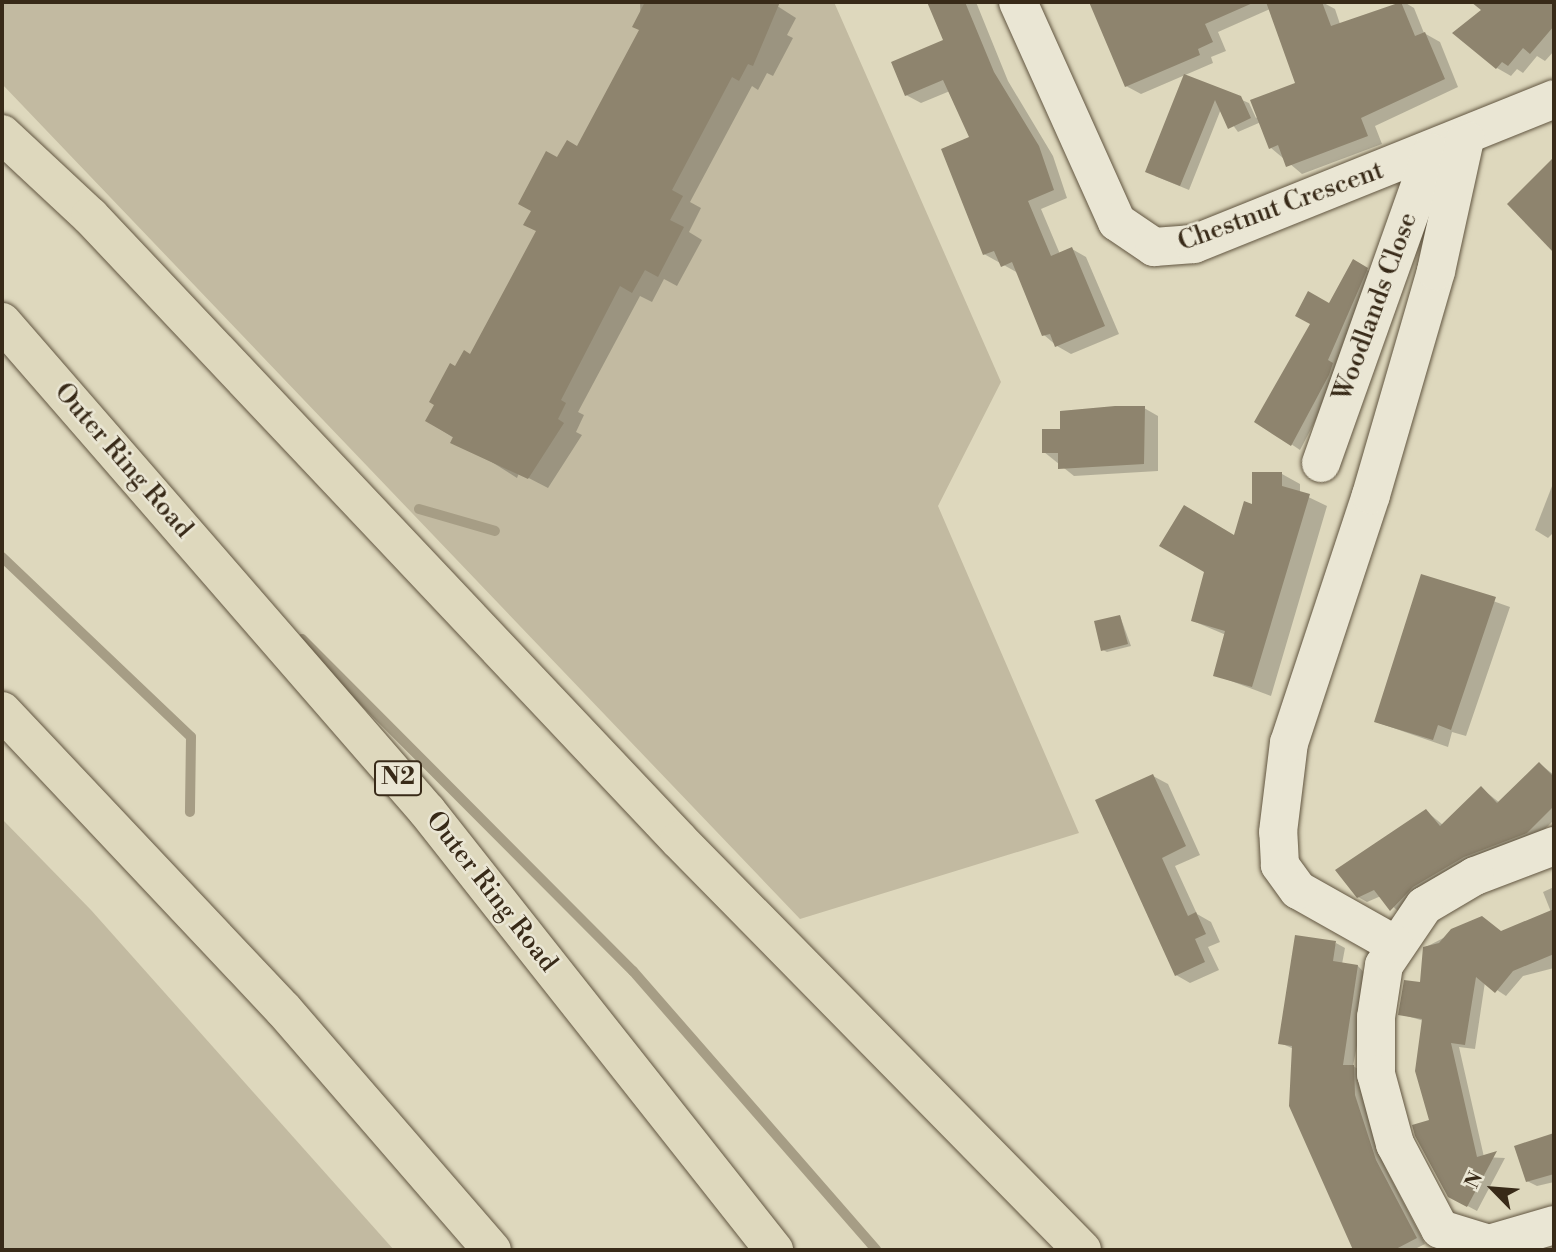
<!DOCTYPE html>
<html>
<head>
<meta charset="utf-8">
<style>
  body { margin:0 }
  #map { position:relative; width:1556px; height:1252px; overflow:hidden; background:#ded8bd; font-family:"Libre Bodoni",serif }
  div>[style] { position:absolute }
  .green>* { inset:0; background:#c2baa1 }
  .shadow>* { inset:0; background:#0003 }
  .stream>* { height:10px; margin:-5px; padding:0 5px; transform-origin:5px; border-radius:5px; background:#a69d85 }
  .building>* { inset:0; background:#8e846e }
  .roads { filter:drop-shadow(0 0 2px #625641) drop-shadow(0 0 2px #625641) }
  .minor>* { height:38px; margin:-19px; padding:0 19px; transform-origin:19px; border-radius:19px; background:#eae6d4 }
  .highway>* { height:38px; margin:-19px; padding:0 19px; transform-origin:19px; border-radius:19px; background:#ded8bd }
  span { translate:-50% -50%; white-space:nowrap; text-align:center; line-height:1.15; -webkit-text-stroke:5px #eae6d4; paint-order:stroke }
  .shield-label span { padding:2px 5px; background:#eae6d4; border:2px solid; border-radius:5px; -webkit-text-stroke-width:0 }
  .shield-label { font-size:24px; color:#382a18; font-weight:700 }
  .street-label { font-size:26px; color:#382a18 }
  .frame { position:absolute; inset:0; border:4px solid #382a18; pointer-events:none }
  .north { position:absolute; left:1458px; top:1154px; width:70px; height:70px; -webkit-text-stroke:5px #eae6d4; paint-order:stroke; rotate:295deg; font-size:19px; font-weight:700; line-height:28px; text-align:center; color:#382a18 }
  .north::after { content:''; display:block; margin:auto; width:24px; height:32px; background:#382a18; clip-path:polygon(50% 0,100% 100%,50% 72%,0 100%) }
</style>
</head>
<body>
<div id="map">
  <div class="green">
    <div style="clip-path:polygon(2px 2px,834px 2px,1001px 382px,938px 506px,1079px 833px,800px 919px,2px 84px)"></div>
    <div style="clip-path:polygon(2px 819px,91px 910px,394px 1250px,2px 1250px)"></div>
  </div>
  <div class="shadow">
    <div style="clip-path:polygon(640px 2px,771px 2px,796px 18px,787px 35px,793px 38px,773px 76px,767px 73px,758px 90px,752px 86px,690px 202px,701px 208px,689px 232px,702px 240px,677px 286px,664px 279px,652px 302px,640px 296px,578px 412px,584px 415px,576px 432px,582px 435px,548px 488px,519px 473px,517px 478px,427px 421px,456px 368px,471px 356px,538px 231px,558px 160px,578px 149px,641px 30px)"></div>
    <div style="clip-path:polygon(929px 2px,976px 2px,1008px 81px,1053px 156px,1067px 198px,1041px 209px,1060px 254px,1072px 249px,1086px 257px,1119px 334px,1071px 354px,1057px 346px,1044px 335px,1018px 273px,984px 254px,971px 138px,950px 91px,921px 103px,906px 95px,945px 41px)"></div>
    <div style="clip-path:polygon(1091px 2px,1322px 2px,1335px 9px,1340px 24px,1404px 2px,1414px 8px,1424px 33px,1440px 42px,1458px 87px,1375px 126px,1382px 144px,1302px 174px,1271px 148px,1261px 122px,1238px 132px,1221px 109px,1189px 190px,1155px 176px,1185px 76px,1249px 103px,1256px 118px,1297px 84px,1270px 9px,1218px 32px,1226px 51px,1211px 57px,1213px 63px,1141px 94px,1126px 86px)"></div>
    <div style="clip-path:polygon(1474px 2px,1554px 2px,1554px 51px,1545px 61px,1537px 56px,1523px 73px,1517px 69px,1511px 76px,1497px 68px,1455px 33px,1484px 10px)"></div>
    <div style="clip-path:polygon(1353px 262px,1376px 275px,1342px 370px,1300px 450px,1291px 444px,1329px 305px)"></div>
    <div style="clip-path:polygon(1144px 408px,1158px 416px,1158px 471px,1074px 476px,1044px 452px,1062px 430px)"></div>
    <div style="clip-path:polygon(1282px 474px,1300px 484px,1300px 493px,1327px 506px,1271px 696px,1215px 675px,1226px 635px,1193px 621px,1254px 506px)"></div>
    <div style="clip-path:polygon(1554px 481px,1554px 532px,1548px 538px,1535px 530px)"></div>
    <div style="clip-path:polygon(1422px 576px,1510px 607px,1466px 736px,1452px 732px,1448px 747px,1376px 722px)"></div>
    <div style="clip-path:polygon(1120px 616px,1131px 646px,1107px 652px,1103px 650px)"></div>
    <div style="clip-path:polygon(1540px 764px,1554px 775px,1554px 820px,1537px 837px,1398px 911px,1381px 896px,1367px 902px,1358px 897px,1426px 811px,1443px 825px,1481px 788px,1500px 803px)"></div>
    <div style="clip-path:polygon(1153px 776px,1168px 784px,1200px 855px,1175px 866px,1197px 914px,1211px 922px,1220px 942px,1208px 947px,1219px 970px,1190px 983px,1176px 975px,1097px 801px)"></div>
    <div style="clip-path:polygon(1554px 887px,1554px 968px,1523px 976px,1506px 996px,1485px 982px,1475px 1049px,1459px 1047px,1484px 1157px,1505px 1158px,1477px 1211px,1449px 1196px,1431px 1121px,1424px 1021px,1400px 1014px,1421px 984px,1424px 948px,1482px 918px,1503px 933px,1551px 912px,1543px 892px)"></div>
    <div style="clip-path:polygon(1336px 943px,1345px 948px,1342px 964px,1358px 966px,1370px 979px,1353px 1066px,1363px 1072px,1385px 1167px,1425px 1244px,1413px 1250px,1354px 1250px,1291px 1106px,1294px 1049px,1280px 1043px)"></div>
    <div style="clip-path:polygon(1554px 1135px,1554px 1182px,1537px 1186px,1527px 1181px,1517px 1147px)"></div>
  </div>
  <div class="stream">
    <div style="left:419px;top:509px;width:79px;rotate:16.1deg"></div>
    <div style="left:2px;top:557px;width:261px;rotate:43.6deg"></div>
    <div style="left:191px;top:737px;width:75px;rotate:90.8deg"></div>
    <div style="left:302px;top:639px;width:469px;rotate:45.1deg"></div>
    <div style="left:633px;top:971px;width:370px;rotate:48.9deg"></div>
  </div>
  <div class="building">
    <div style="clip-path:polygon(645px 2px,780px 2px,753px 66px,748px 64px,739px 81px,732px 77px,672px 190px,683px 196px,670px 220px,684px 227px,658px 277px,645px 270px,632px 293px,620px 286px,561px 400px,566px 403px,558px 419px,564px 423px,528px 479px,450px 443px,453px 437px,425px 421px,434px 405px,429px 402px,450px 363px,455px 366px,464px 350px,470px 354px,536px 231px,523px 225px,531px 211px,518px 204px,546px 151px,557px 157px,567px 140px,577px 146px,639px 30px,632px 27px)"></div>
    <div style="clip-path:polygon(927px 2px,965px 2px,994px 72px,1039px 146px,1054px 190px,1028px 201px,1051px 256px,1072px 247px,1105px 326px,1055px 347px,1050px 334px,1042px 336px,1012px 262px,1001px 267px,994px 251px,983px 255px,941px 149px,969px 137px,943px 80px,905px 96px,891px 62px,943px 40px)"></div>
    <div style="clip-path:polygon(1089px 2px,1255px 2px,1205px 24px,1213px 42px,1198px 49px,1200px 55px,1125px 87px)"></div>
    <div style="clip-path:polygon(1266px 2px,1322px 2px,1331px 26px,1401px 2px,1415px 36px,1425px 32px,1445px 79px,1361px 118px,1368px 136px,1286px 167px,1278px 145px,1269px 149px,1250px 100px,1295px 83px)"></div>
    <div style="clip-path:polygon(1471px 2px,1554px 2px,1554px 26px,1530px 54px,1523px 48px,1508px 66px,1502px 62px,1496px 69px,1452px 33px,1481px 10px)"></div>
    <div style="clip-path:polygon(1184px 74px,1241px 96px,1251px 118px,1228px 129px,1215px 100px,1180px 186px,1145px 172px)"></div>
    <div style="clip-path:polygon(1554px 157px,1554px 253px,1507px 204px)"></div>
    <div style="clip-path:polygon(1353px 259px,1368px 268px,1328px 360px,1333px 363px,1329px 375px,1291px 446px,1254px 422px,1310px 324px,1295px 316px,1308px 291px,1329px 303px)"></div>
    <div style="clip-path:polygon(1115px 406px,1145px 406px,1144px 464px,1058px 469px,1058px 453px,1042px 453px,1042px 429px,1060px 429px,1060px 411px)"></div>
    <div style="clip-path:polygon(1252px 472px,1282px 472px,1282px 486px,1310px 494px,1252px 687px,1213px 676px,1225px 631px,1191px 621px,1204px 572px,1159px 546px,1184px 505px,1234px 535px,1244px 501px,1252px 504px)"></div>
    <div style="clip-path:polygon(1421px 574px,1496px 597px,1451px 730px,1438px 725px,1433px 740px,1374px 722px)"></div>
    <div style="clip-path:polygon(1120px 615px,1128px 644px,1101px 651px,1094px 621px)"></div>
    <div style="clip-path:polygon(1539px 762px,1554px 777px,1554px 806px,1527px 833px,1464px 857px,1413px 887px,1390px 911px,1374px 890px,1357px 898px,1335px 870px,1426px 809px,1440px 826px,1481px 786px,1497px 803px)"></div>
    <div style="clip-path:polygon(1153px 774px,1186px 846px,1162px 858px,1188px 916px,1196px 912px,1206px 934px,1195px 939px,1205px 962px,1175px 976px,1095px 800px)"></div>
    <div style="clip-path:polygon(1554px 909px,1554px 954px,1513px 971px,1495px 993px,1476px 977px,1465px 1045px,1451px 1043px,1477px 1157px,1497px 1151px,1467px 1207px,1448px 1197px,1415px 1136px,1412px 1125px,1429px 1120px,1415px 1071px,1422px 1019px,1398px 1015px,1404px 980px,1420px 982px,1423px 947px,1439px 943px,1451px 929px,1482px 916px,1501px 931px)"></div>
    <div style="clip-path:polygon(1295px 935px,1336px 941px,1333px 961px,1358px 965px,1343px 1065px,1354px 1065px,1355px 1095px,1376px 1160px,1417px 1238px,1394px 1250px,1353px 1250px,1289px 1106px,1292px 1046px,1278px 1044px)"></div>
    <div style="clip-path:polygon(1554px 1133px,1554px 1174px,1526px 1182px,1514px 1146px)"></div>
  </div>
  <div class="roads">
    <div class="minor">
      <div style="left:1018px;top:2px;width:241px;rotate:65.8deg"></div>
      <div style="left:1117px;top:222px;width:45px;rotate:34deg"></div>
      <div style="left:1154px;top:247px;width:40px;rotate:-4.3deg"></div>
      <div style="left:1194px;top:244px;width:388px;rotate:-21.9deg"></div>
      <div style="left:1321px;top:463px;width:330px;rotate:-70.4deg"></div>
      <div style="left:1554px;top:846px;width:85px;rotate:159.2deg"></div>
      <div style="left:1475px;top:876px;width:59px;rotate:149.5deg"></div>
      <div style="left:1424px;top:906px;width:71px;rotate:124.1deg"></div>
      <div style="left:1384px;top:965px;width:53px;rotate:98.7deg"></div>
      <div style="left:1376px;top:1017px;width:57px;rotate:90deg"></div>
      <div style="left:1376px;top:1074px;width:73px;rotate:74.8deg"></div>
      <div style="left:1395px;top:1144px;width:96px;rotate:62.1deg"></div>
      <div style="left:1440px;top:1229px;width:51px;rotate:17deg"></div>
      <div style="left:1489px;top:1244px;width:68px;rotate:-16.3deg"></div>
      <div style="left:1394px;top:944px;width:110px;rotate:-150.6deg"></div>
      <div style="left:1298px;top:890px;width:31px;rotate:-126deg"></div>
      <div style="left:1280px;top:865px;width:33px;rotate:-93deg"></div>
      <div style="left:1278px;top:832px;width:90px;rotate:-83deg"></div>
      <div style="left:1289px;top:743px;width:261px;rotate:-71.7deg"></div>
      <div style="left:1371px;top:495px;width:233px;rotate:-73.8deg"></div>
      <div style="left:1436px;top:271px;width:135px;rotate:-77.6deg"></div>
    </div>
    <div class="highway">
      <div style="left:2px;top:134px;width:120px;rotate:43deg"></div>
      <div style="left:90px;top:216px;width:858px;rotate:46.65deg"></div>
      <div style="left:679px;top:840px;width:575px;rotate:45.49deg"></div>
      <div style="left:2px;top:322px;width:648px;rotate:49.01deg"></div>
      <div style="left:427px;top:811px;width:560px;rotate:51.68deg"></div>
      <div style="left:2px;top:711px;width:410px;rotate:46.7deg"></div>
      <div style="left:283px;top:1009px;width:319px;rotate:49.1deg"></div>
    </div>
  </div>
  <div class="shield-label">
    <span style="left:398px;top:778px">N2</span>
  </div>
  <div class="street-label">
    <span style="left:1281px;top:207px;rotate:-20deg">Chestnut Crescent</span>
    <span style="left:1376px;top:307px;rotate:-70deg">Woodlands Close</span>
    <span style="left:123px;top:461px;rotate:49deg">Outer Ring Road</span>
    <span style="left:491px;top:892px;rotate:52deg">Outer Ring Road</span>
  </div>
  <div class="frame"></div>
  <div class="north">N</div>
</div>
</body>
</html>
